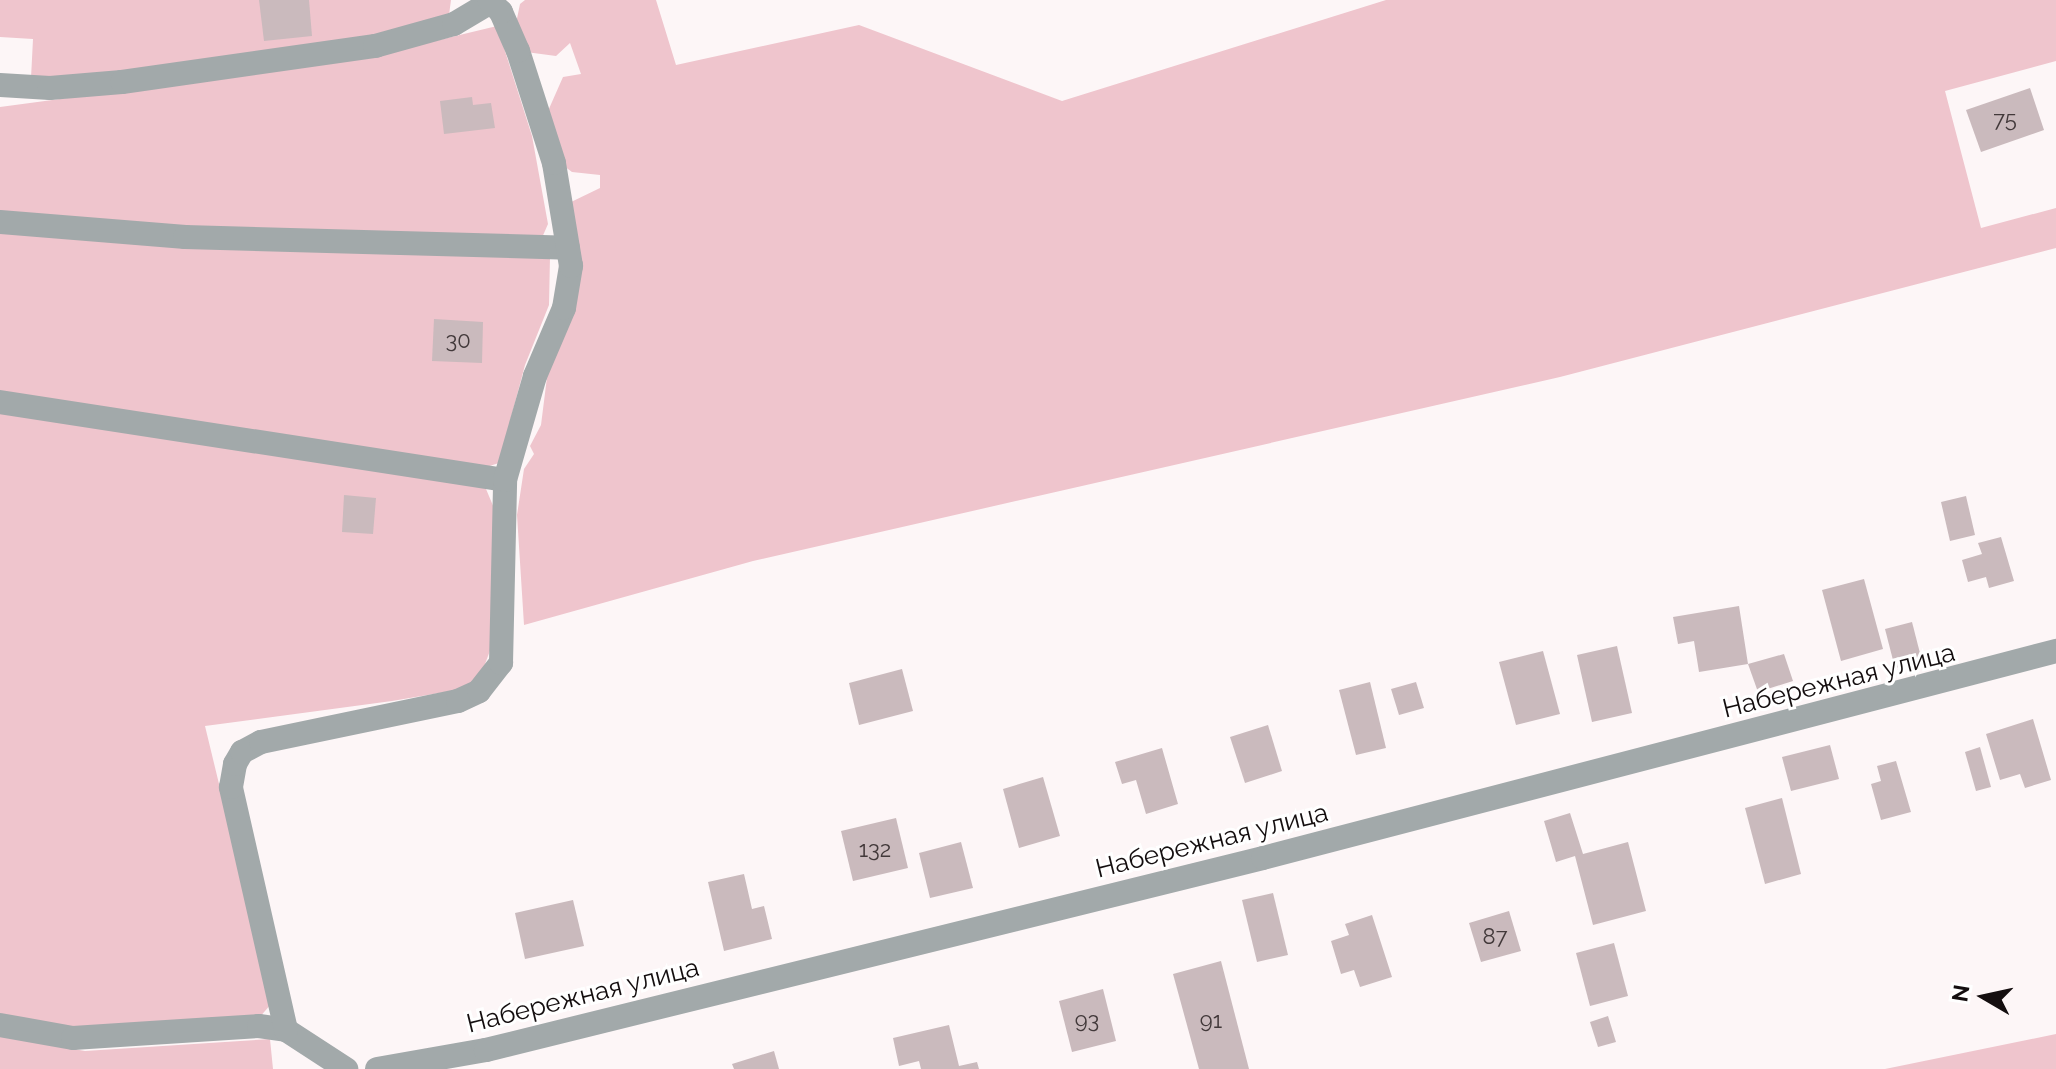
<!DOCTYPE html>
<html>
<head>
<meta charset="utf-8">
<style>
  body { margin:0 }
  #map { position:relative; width:2056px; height:1069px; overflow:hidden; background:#fdf6f7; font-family:Raleway,sans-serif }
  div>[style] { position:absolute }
  .green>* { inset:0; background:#efc5cd }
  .building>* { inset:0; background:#cababd }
  .minor>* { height:24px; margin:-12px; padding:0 12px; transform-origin:12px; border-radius:12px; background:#a2a9aa }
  span { translate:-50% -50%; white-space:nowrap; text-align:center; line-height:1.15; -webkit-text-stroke:6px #fff; paint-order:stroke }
  .number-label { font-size:22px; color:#42393a }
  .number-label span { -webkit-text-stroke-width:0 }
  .street-label { font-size:26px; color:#140e0f }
  .north { position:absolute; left:1944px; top:957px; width:80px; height:80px; -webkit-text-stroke:6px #fff; paint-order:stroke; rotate:279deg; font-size:22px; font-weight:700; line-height:32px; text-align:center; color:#140e0f }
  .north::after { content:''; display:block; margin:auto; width:28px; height:36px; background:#140e0f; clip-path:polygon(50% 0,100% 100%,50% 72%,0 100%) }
</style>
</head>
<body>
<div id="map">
  <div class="green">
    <div style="clip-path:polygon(0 0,451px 0,449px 15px,376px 38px,181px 68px,31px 78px,33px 39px,0 37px)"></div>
    <div style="clip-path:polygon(525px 0,656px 0,676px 65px,859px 25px,1062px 101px,1386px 0,2056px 0,2056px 61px,1945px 91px,1981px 228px,2056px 208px,2056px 248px,1560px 377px,753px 561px,524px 625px,517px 515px,524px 469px,534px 454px,530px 446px,541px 425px,569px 203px,600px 188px,600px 175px,572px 172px,564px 166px,548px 111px,563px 77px,581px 74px,570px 43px,556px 56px,526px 52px,514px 33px,520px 4px)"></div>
    <div style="clip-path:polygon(497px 26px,532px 136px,548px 224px,541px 240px,233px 231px,0 216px,0 107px,360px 59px)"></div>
    <div style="clip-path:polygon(0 232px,550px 257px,549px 305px,525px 365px,499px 463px,483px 468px,0 392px)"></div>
    <div style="clip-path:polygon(0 412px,470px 482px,486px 489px,494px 508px,491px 648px,479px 680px,463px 689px,392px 701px,205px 726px,272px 1003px,258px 1019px,77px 1028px,0 1017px)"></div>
    <div style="clip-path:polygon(2056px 1034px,2056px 1069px,1885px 1069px)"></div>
    <div style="clip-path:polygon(0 1036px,85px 1051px,270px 1039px,273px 1069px,0 1069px)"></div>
  </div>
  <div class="building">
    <div style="clip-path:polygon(259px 0,309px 0,312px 36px,264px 41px)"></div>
    <div style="clip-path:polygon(2030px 88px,2044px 130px,1981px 152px,1966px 110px)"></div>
    <div style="clip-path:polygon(472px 97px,473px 105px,491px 103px,495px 128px,444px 134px,440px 101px)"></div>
    <div style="clip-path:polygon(434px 319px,483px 322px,482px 363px,432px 361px)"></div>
    <div style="clip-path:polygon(344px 495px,376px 498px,373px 534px,342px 532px)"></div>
    <div style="clip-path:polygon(1966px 496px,1975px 535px,1950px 541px,1941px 502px)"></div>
    <div style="clip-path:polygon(2001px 537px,2014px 581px,1989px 588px,1986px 577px,1968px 582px,1962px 560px,1982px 554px,1978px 543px)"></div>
    <div style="clip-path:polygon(1864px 579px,1883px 649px,1841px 661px,1822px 590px)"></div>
    <div style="clip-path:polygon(1739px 606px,1748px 664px,1699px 672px,1694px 641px,1678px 644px,1673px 617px)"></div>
    <div style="clip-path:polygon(1912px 622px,1922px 661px,1895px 668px,1885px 629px)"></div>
    <div style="clip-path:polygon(1617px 646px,1632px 713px,1592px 722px,1577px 655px)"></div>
    <div style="clip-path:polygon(1543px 651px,1560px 714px,1516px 725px,1499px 662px)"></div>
    <div style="clip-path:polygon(1784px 654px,1793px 681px,1758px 692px,1748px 664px)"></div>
    <div style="clip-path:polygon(902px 669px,913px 711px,859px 725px,849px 683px)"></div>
    <div style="clip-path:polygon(1370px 682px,1386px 748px,1356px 755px,1339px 690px)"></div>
    <div style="clip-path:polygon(1416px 682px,1424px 708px,1399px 715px,1391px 689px)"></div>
    <div style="clip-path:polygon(2033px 719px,2051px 780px,2025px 788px,2020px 774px,2000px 780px,1986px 734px)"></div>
    <div style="clip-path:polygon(1268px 725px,1282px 771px,1245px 783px,1230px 737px)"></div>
    <div style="clip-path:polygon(1830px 745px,1839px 779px,1791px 791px,1782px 757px)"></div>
    <div style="clip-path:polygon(1980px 747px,1991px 787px,1976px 791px,1965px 752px)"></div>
    <div style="clip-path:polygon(1162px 748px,1178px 804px,1146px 814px,1136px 780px,1122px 784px,1115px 762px)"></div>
    <div style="clip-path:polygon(1896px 761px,1911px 812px,1881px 820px,1871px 784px,1881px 781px,1877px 766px)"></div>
    <div style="clip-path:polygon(1043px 777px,1060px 836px,1019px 848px,1003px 789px)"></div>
    <div style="clip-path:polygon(1782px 798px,1801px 874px,1765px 884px,1745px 808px)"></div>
    <div style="clip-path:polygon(1570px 813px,1583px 854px,1628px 842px,1646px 911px,1593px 925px,1575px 856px,1556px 862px,1544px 821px)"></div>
    <div style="clip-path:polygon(896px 818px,908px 868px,853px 881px,841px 831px)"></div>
    <div style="clip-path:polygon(961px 842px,973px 888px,930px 898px,919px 853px)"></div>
    <div style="clip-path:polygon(744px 874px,752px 909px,764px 906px,772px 939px,724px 951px,708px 882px)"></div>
    <div style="clip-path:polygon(1273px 893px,1288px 955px,1257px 962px,1242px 900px)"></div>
    <div style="clip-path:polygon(573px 900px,584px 946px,525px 959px,515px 913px)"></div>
    <div style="clip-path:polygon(1509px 911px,1521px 951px,1481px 962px,1469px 923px)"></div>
    <div style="clip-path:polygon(1372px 915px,1392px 977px,1360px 987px,1354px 970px,1341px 974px,1331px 941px,1349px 935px,1345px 924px)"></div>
    <div style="clip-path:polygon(1614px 943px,1628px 996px,1590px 1006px,1576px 953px)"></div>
    <div style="clip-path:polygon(1221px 961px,1249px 1069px,1199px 1069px,1173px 974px)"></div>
    <div style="clip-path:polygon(1103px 989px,1116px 1041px,1072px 1052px,1059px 1001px)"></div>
    <div style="clip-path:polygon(1608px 1016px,1616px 1042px,1598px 1047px,1590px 1022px)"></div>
    <div style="clip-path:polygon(949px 1025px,959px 1066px,977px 1062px,979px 1069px,921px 1069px,919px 1061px,899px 1066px,893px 1038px)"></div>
    <div style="clip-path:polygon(774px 1051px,779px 1069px,734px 1069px,732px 1064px)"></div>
  </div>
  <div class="minor">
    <div style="left:0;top:85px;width:50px;rotate:3.4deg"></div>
    <div style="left:50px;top:88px;width:72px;rotate:-4.8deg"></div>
    <div style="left:122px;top:82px;width:256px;rotate:-8.1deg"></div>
    <div style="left:375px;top:46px;width:82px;rotate:-15.6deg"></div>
    <div style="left:454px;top:24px;width:43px;rotate:-30.7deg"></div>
    <div style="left:0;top:222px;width:186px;rotate:4.6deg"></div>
    <div style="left:185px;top:237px;width:383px;rotate:1.6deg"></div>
    <div style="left:0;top:402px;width:511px;rotate:8.78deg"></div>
    <div style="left:0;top:1025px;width:74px;rotate:10.1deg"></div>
    <div style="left:73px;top:1038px;width:186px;rotate:-3.7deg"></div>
    <div style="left:259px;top:1026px;width:27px;rotate:8deg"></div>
    <div style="left:286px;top:1030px;width:72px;rotate:33deg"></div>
    <div style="left:286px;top:1030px;width:249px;rotate:-102.8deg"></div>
    <div style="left:231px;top:787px;width:23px;rotate:-80deg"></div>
    <div style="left:235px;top:764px;width:14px;rotate:-60deg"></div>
    <div style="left:242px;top:752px;width:21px;rotate:-28deg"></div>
    <div style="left:261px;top:742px;width:201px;rotate:-11.8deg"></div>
    <div style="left:458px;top:701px;width:23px;rotate:-25deg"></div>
    <div style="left:479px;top:691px;width:36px;rotate:-52deg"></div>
    <div style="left:501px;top:663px;width:183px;rotate:-88.7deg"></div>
    <div style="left:505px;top:480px;width:108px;rotate:-73.9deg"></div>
    <div style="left:535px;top:376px;width:74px;rotate:-66.9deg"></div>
    <div style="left:564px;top:308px;width:43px;rotate:-80.5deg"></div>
    <div style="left:571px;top:266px;width:104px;rotate:-99.4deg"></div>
    <div style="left:554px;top:163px;width:118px;rotate:-107.8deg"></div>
    <div style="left:518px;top:51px;width:43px;rotate:-113.6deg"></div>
    <div style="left:501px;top:12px;width:17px;rotate:-135deg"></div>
    <div style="left:377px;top:1069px;width:111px;rotate:-9.9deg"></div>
    <div style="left:486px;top:1050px;width:800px;rotate:-13.88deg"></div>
    <div style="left:1263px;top:858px;width:820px;rotate:-14.63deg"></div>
  </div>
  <div class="number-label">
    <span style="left:2005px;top:120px">75</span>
    <span style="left:458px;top:341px">30</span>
    <span style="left:875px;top:850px">132</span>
    <span style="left:1495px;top:937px">87</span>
    <span style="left:1087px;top:1021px">93</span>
    <span style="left:1211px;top:1021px">91</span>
  </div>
  <div class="street-label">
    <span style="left:1839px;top:681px;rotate:-14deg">Набережная улица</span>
    <span style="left:1212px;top:841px;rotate:-14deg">Набережная улица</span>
    <span style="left:583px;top:996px;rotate:-14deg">Набережная улица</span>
  </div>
  <div class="north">N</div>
</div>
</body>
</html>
